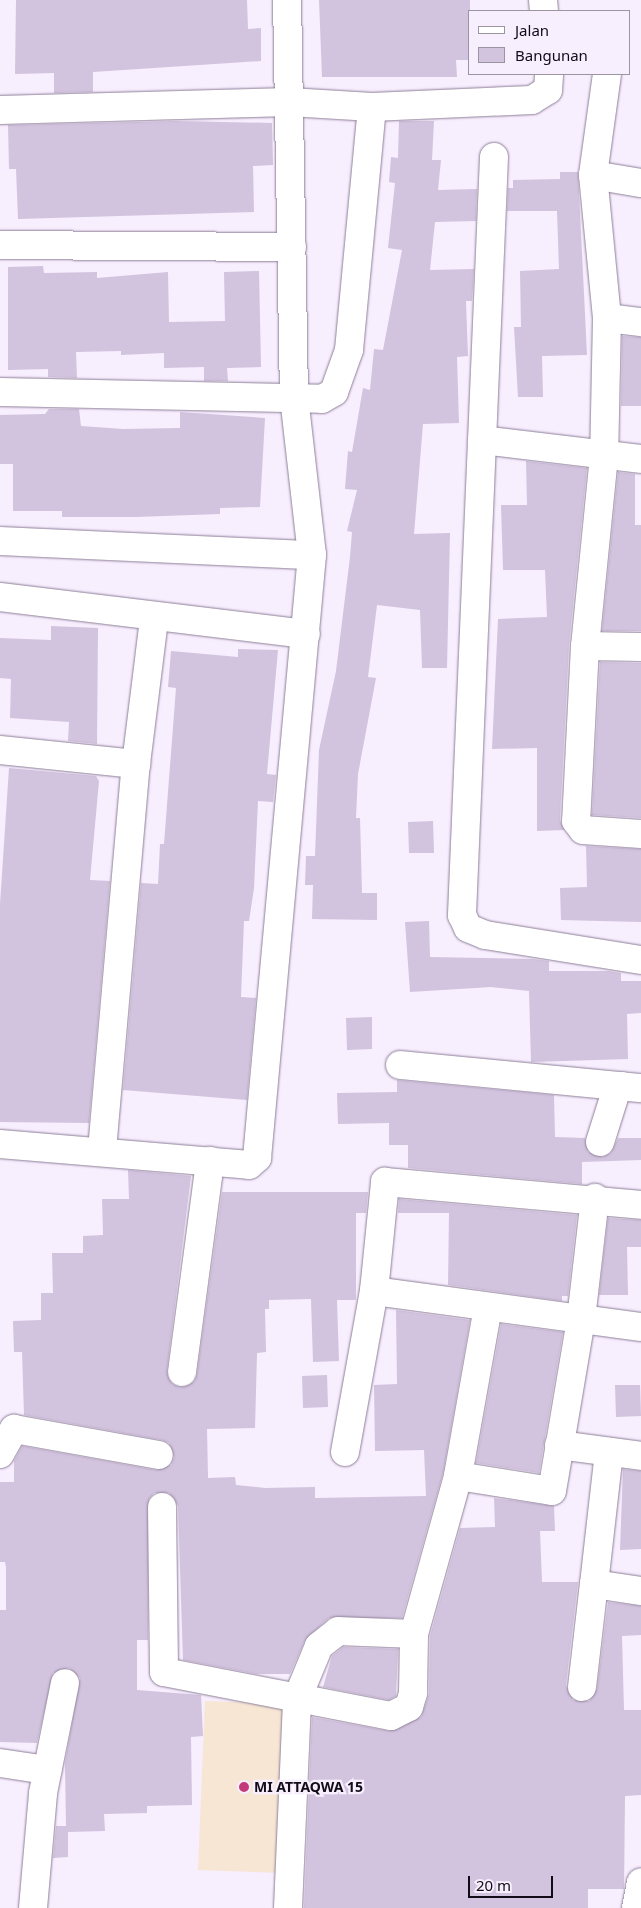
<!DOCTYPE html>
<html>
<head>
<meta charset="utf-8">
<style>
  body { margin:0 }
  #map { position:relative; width:641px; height:1908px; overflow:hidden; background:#f7eefe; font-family:"Noto Sans",sans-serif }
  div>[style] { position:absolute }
  .education>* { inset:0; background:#f6e6d3 }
  .building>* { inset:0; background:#d2c3de }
  .roads { filter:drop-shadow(0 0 1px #8d7f97) drop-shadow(0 0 1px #8d7f97) }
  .street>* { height:28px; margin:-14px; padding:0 14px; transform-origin:14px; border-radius:14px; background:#fff }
  .dots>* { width:14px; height:14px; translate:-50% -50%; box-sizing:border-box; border:2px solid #f7eefe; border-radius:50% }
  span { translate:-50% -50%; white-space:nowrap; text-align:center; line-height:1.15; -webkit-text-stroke:4.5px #f7eefe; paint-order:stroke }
  .poi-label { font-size:14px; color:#110c15; font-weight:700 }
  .left { translate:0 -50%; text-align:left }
  .legend { position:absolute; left:468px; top:10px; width:162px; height:65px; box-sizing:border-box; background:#f7eefe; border:1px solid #9b94a1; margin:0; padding:6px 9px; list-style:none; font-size:15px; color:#110c15 }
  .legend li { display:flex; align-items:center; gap:10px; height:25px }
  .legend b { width:25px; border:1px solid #9b94a1 }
  .scale { position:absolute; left:468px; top:1876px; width:85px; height:22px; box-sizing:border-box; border:2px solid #110c15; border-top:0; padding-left:6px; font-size:15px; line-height:18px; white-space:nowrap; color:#110c15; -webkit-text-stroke:4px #f7eefe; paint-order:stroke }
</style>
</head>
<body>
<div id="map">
  <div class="education">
    <div style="clip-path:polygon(205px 1701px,289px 1704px,282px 1873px,198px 1870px)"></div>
  </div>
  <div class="building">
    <div style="clip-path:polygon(16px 0,247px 0,248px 29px,261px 28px,261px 61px,93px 72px,93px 92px,54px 93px,54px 73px,15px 74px)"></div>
    <div style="clip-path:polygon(319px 0,470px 0,470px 60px,456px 60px,457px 77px,322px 77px)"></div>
    <div style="clip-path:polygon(177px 121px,272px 123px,273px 165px,253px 166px,254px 212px,18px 219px,16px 169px,9px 169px,8px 125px)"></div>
    <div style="clip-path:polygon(399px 121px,434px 121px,432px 160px,441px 160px,438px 190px,477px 189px,476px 221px,435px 222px,430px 270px,474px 269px,472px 301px,466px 301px,468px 356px,457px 357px,459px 423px,423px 424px,414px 534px,450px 533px,447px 668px,422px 668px,420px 610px,377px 605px,368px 677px,376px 678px,358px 774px,356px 818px,360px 818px,362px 893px,377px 893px,377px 920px,312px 919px,313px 885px,305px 885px,306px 856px,315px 856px,319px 750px,336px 671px,350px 557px,352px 532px,347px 531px,357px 490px,345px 489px,348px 451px,352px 452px,363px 388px,370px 390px,374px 349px,383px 350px,402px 250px,388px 248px,395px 183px,389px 182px,391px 157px,398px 158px)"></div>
    <div style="clip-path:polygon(560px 172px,578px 172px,587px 355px,542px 356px,543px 397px,518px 397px,514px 327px,521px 327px,520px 271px,559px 269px,557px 211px,507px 211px,508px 188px,513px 188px,513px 180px,560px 179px)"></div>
    <div style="clip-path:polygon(43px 266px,44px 273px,97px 272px,97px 278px,168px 272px,169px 322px,225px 321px,224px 272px,259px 271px,261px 367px,227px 368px,228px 381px,204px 381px,204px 367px,164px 368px,164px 353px,121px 355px,121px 351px,76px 352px,77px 378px,48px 377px,48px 369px,8px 370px,8px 267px)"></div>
    <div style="clip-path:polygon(622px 336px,641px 337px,641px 406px,621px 406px)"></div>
    <div style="clip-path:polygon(49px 409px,79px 409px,81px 426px,123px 429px,180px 428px,180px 412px,265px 418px,260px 507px,220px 508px,220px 514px,135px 517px,62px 517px,62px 511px,13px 511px,13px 464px,0 464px,0 415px,45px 414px)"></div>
    <div style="clip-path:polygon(526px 461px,587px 468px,569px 645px,560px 820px,564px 830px,537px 831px,537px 748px,492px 749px,498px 619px,547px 617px,545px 570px,503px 570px,501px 505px,527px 505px)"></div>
    <div style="clip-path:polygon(618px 472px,635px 474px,635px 525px,641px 525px,641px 631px,602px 631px)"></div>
    <div style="clip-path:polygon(51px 626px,98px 628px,97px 744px,68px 741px,69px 722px,10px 718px,11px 679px,0 678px,0 638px,51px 640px)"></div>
    <div style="clip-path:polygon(238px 649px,278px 650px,267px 774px,276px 775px,273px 802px,258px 801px,254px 888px,249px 921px,244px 921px,241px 997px,256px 998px,247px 1100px,123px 1090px,141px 883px,158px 884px,160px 844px,164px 844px,176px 688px,168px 687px,171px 651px,238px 657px)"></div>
    <div style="clip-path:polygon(600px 662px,641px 663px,641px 818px,592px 815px)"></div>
    <div style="clip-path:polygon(9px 768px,96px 776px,99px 781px,90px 880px,110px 881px,89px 1123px,0 1122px,0 904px)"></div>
    <div style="clip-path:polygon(433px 821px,434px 853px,409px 853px,408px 822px)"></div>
    <div style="clip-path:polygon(586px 846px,641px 849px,641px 922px,561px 920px,560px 888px,587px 887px)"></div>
    <div style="clip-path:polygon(429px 921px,430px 957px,533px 959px,549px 961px,549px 971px,609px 971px,621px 973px,621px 981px,641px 981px,641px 1013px,627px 1014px,628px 1059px,531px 1062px,529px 991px,491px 987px,410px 992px,405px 922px)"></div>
    <div style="clip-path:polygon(372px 1017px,372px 1049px,347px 1050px,346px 1018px)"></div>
    <div style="clip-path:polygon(397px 1080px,554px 1095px,555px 1137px,585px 1138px,588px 1152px,603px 1157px,611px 1153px,618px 1138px,641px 1138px,641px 1160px,582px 1162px,582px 1184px,408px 1168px,408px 1145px,389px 1145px,389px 1123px,338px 1124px,337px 1093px,397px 1092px)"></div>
    <div style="clip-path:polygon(128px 1170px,191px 1176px,167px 1370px,172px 1384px,180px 1387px,194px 1382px,197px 1374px,222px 1192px,368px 1192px,366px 1213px,356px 1213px,356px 1300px,337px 1300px,339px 1361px,313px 1362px,311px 1299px,269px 1300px,269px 1309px,265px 1309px,266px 1352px,257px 1353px,255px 1428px,207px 1429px,208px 1478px,235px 1477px,236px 1485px,265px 1488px,315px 1487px,315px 1498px,426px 1496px,424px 1450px,375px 1451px,374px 1385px,397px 1384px,396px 1310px,470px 1320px,443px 1473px,402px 1618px,329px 1618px,305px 1640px,290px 1674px,256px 1674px,183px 1660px,178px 1506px,169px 1493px,154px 1493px,149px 1499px,148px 1640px,137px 1640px,137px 1690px,201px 1695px,203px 1736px,191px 1737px,192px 1805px,147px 1806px,147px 1813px,104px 1814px,105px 1831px,68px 1832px,68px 1857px,53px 1858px,56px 1826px,66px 1826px,65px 1763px,80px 1678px,69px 1668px,53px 1673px,37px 1743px,0 1742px,0 1610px,6px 1610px,6px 1567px,5px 1562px,0 1562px,0 1482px,14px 1482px,14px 1461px,22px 1446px,156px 1470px,171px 1465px,174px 1457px,169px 1443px,162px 1440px,24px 1415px,22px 1352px,14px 1352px,13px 1321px,41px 1320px,41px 1293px,53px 1293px,52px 1253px,83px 1253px,83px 1236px,103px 1235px,102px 1199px,129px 1199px)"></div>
    <div style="clip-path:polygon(399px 1199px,577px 1215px,568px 1296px,562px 1296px,562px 1301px,448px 1285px,449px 1213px,398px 1213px)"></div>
    <div style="clip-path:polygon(608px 1218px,641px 1220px,641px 1247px,627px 1247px,628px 1295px,599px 1295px)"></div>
    <div style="clip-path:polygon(501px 1324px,563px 1332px,539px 1473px,476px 1463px)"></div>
    <div style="clip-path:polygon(327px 1375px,328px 1407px,303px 1408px,302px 1376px)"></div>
    <div style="clip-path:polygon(615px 1385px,640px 1385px,641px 1416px,616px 1417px)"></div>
    <div style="clip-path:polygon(623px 1469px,641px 1471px,641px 1549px,620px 1550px)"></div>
    <div style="clip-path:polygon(494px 1498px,554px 1506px,555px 1531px,540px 1531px,542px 1582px,578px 1582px,566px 1685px,573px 1700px,589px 1701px,597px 1689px,608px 1602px,641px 1606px,641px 1635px,622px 1636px,624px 1710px,641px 1710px,641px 1795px,625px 1796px,624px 1889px,588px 1889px,588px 1908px,304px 1908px,312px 1717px,389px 1731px,421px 1717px,429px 1694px,430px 1636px,460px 1528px,495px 1527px)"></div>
    <div style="clip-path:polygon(343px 1647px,398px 1649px,396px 1696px,389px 1700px,323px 1687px,332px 1656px)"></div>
  </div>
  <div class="roads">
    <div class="street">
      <div style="left:543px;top:0;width:11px;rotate:85deg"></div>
      <div style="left:607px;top:74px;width:102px;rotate:97.9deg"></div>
      <div style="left:593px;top:175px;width:49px;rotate:9.5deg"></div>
      <div style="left:0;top:110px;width:289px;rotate:-1.6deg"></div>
      <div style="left:289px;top:102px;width:83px;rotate:3.4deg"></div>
      <div style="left:372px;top:107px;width:160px;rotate:-2.5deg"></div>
      <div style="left:532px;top:100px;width:19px;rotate:-32deg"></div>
      <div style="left:548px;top:90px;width:16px;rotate:-86deg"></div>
      <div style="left:494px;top:157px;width:759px;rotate:92.42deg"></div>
      <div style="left:462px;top:915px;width:14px;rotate:65deg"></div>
      <div style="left:468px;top:928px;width:18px;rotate:22deg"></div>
      <div style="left:485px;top:935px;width:158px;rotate:9.1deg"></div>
      <div style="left:593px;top:175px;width:144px;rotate:84.4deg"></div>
      <div style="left:607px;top:318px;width:138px;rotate:91.2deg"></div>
      <div style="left:604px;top:456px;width:191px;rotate:95.7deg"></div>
      <div style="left:585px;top:646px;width:175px;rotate:92.9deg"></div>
      <div style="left:576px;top:821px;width:11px;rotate:52deg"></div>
      <div style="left:583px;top:830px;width:58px;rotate:3.9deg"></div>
      <div style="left:0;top:245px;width:292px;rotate:0.4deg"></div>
      <div style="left:607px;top:318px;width:34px;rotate:7deg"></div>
      <div style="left:0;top:392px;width:322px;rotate:1.2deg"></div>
      <div style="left:322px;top:399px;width:14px;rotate:-30deg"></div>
      <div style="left:334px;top:392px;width:45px;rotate:-70.3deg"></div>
      <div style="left:349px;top:350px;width:244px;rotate:-84.6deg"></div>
      <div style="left:482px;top:440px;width:160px;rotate:6.8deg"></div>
      <div style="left:0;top:541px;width:312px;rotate:2.6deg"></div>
      <div style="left:0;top:597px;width:308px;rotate:6.9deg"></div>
      <div style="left:585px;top:646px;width:56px;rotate:1deg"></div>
      <div style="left:0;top:750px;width:137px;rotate:5.9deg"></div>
      <div style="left:400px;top:1065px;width:242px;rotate:5.5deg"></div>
      <div style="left:600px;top:1142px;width:57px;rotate:-72.5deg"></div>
      <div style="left:617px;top:1088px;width:5px;rotate:-22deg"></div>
      <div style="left:0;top:1144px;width:250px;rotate:4.8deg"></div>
      <div style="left:249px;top:1165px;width:11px;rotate:-41deg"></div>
      <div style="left:257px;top:1158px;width:606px;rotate:-84.79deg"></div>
      <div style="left:312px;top:555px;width:159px;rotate:-96.5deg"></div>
      <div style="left:294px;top:397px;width:397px;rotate:-91deg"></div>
      <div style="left:102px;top:1150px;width:387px;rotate:-85deg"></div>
      <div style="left:136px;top:764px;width:146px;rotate:-82.9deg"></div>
      <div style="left:374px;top:1291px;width:269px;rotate:7.7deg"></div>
      <div style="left:488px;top:1307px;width:172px;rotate:100.1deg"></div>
      <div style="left:458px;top:1476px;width:95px;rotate:9.1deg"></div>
      <div style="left:552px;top:1491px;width:174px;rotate:-80.4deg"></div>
      <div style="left:581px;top:1319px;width:122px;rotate:-83.4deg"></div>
      <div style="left:182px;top:1372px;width:213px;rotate:-82.4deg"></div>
      <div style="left:559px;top:1445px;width:83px;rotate:7.6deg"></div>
      <div style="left:345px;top:1452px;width:164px;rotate:-79.8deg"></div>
      <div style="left:374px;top:1291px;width:110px;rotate:-84.2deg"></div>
      <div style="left:385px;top:1182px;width:257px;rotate:5.1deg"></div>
      <div style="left:0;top:1454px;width:29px;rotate:-61deg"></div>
      <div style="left:14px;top:1429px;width:147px;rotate:10.2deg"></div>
      <div style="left:162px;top:1507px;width:165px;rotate:89.3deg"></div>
      <div style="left:164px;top:1672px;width:231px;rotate:11deg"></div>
      <div style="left:391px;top:1716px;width:20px;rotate:-27deg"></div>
      <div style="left:409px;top:1707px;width:15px;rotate:-74deg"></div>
      <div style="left:413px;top:1693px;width:59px;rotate:-89deg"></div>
      <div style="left:414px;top:1634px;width:164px;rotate:-74.4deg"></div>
      <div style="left:594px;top:1584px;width:133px;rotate:-83.5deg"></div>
      <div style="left:582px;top:1687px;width:104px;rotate:-83.4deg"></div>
      <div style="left:594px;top:1584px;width:48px;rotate:8.5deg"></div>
      <div style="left:0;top:1763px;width:48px;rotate:8.5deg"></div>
      <div style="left:33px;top:1908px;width:115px;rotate:-85deg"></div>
      <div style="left:43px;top:1793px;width:112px;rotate:-78.7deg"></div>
      <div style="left:288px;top:1908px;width:209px;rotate:-87.5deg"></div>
      <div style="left:297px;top:1699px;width:57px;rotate:-67.5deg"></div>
      <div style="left:319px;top:1646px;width:24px;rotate:-38deg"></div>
      <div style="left:338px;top:1631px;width:76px;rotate:2.3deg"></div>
      <div style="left:636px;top:1908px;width:26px;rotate:-79deg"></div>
    </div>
  </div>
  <div class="dots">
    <div style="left:244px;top:1787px;background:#c23a77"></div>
  </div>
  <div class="poi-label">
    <span class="left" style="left:254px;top:1787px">MI ATTAQWA 15</span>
  </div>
  <ul class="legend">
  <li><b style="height:6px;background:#fff"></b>Jalan</li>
  <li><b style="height:14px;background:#d2c3de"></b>Bangunan</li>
  </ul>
  <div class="scale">20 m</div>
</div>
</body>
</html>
